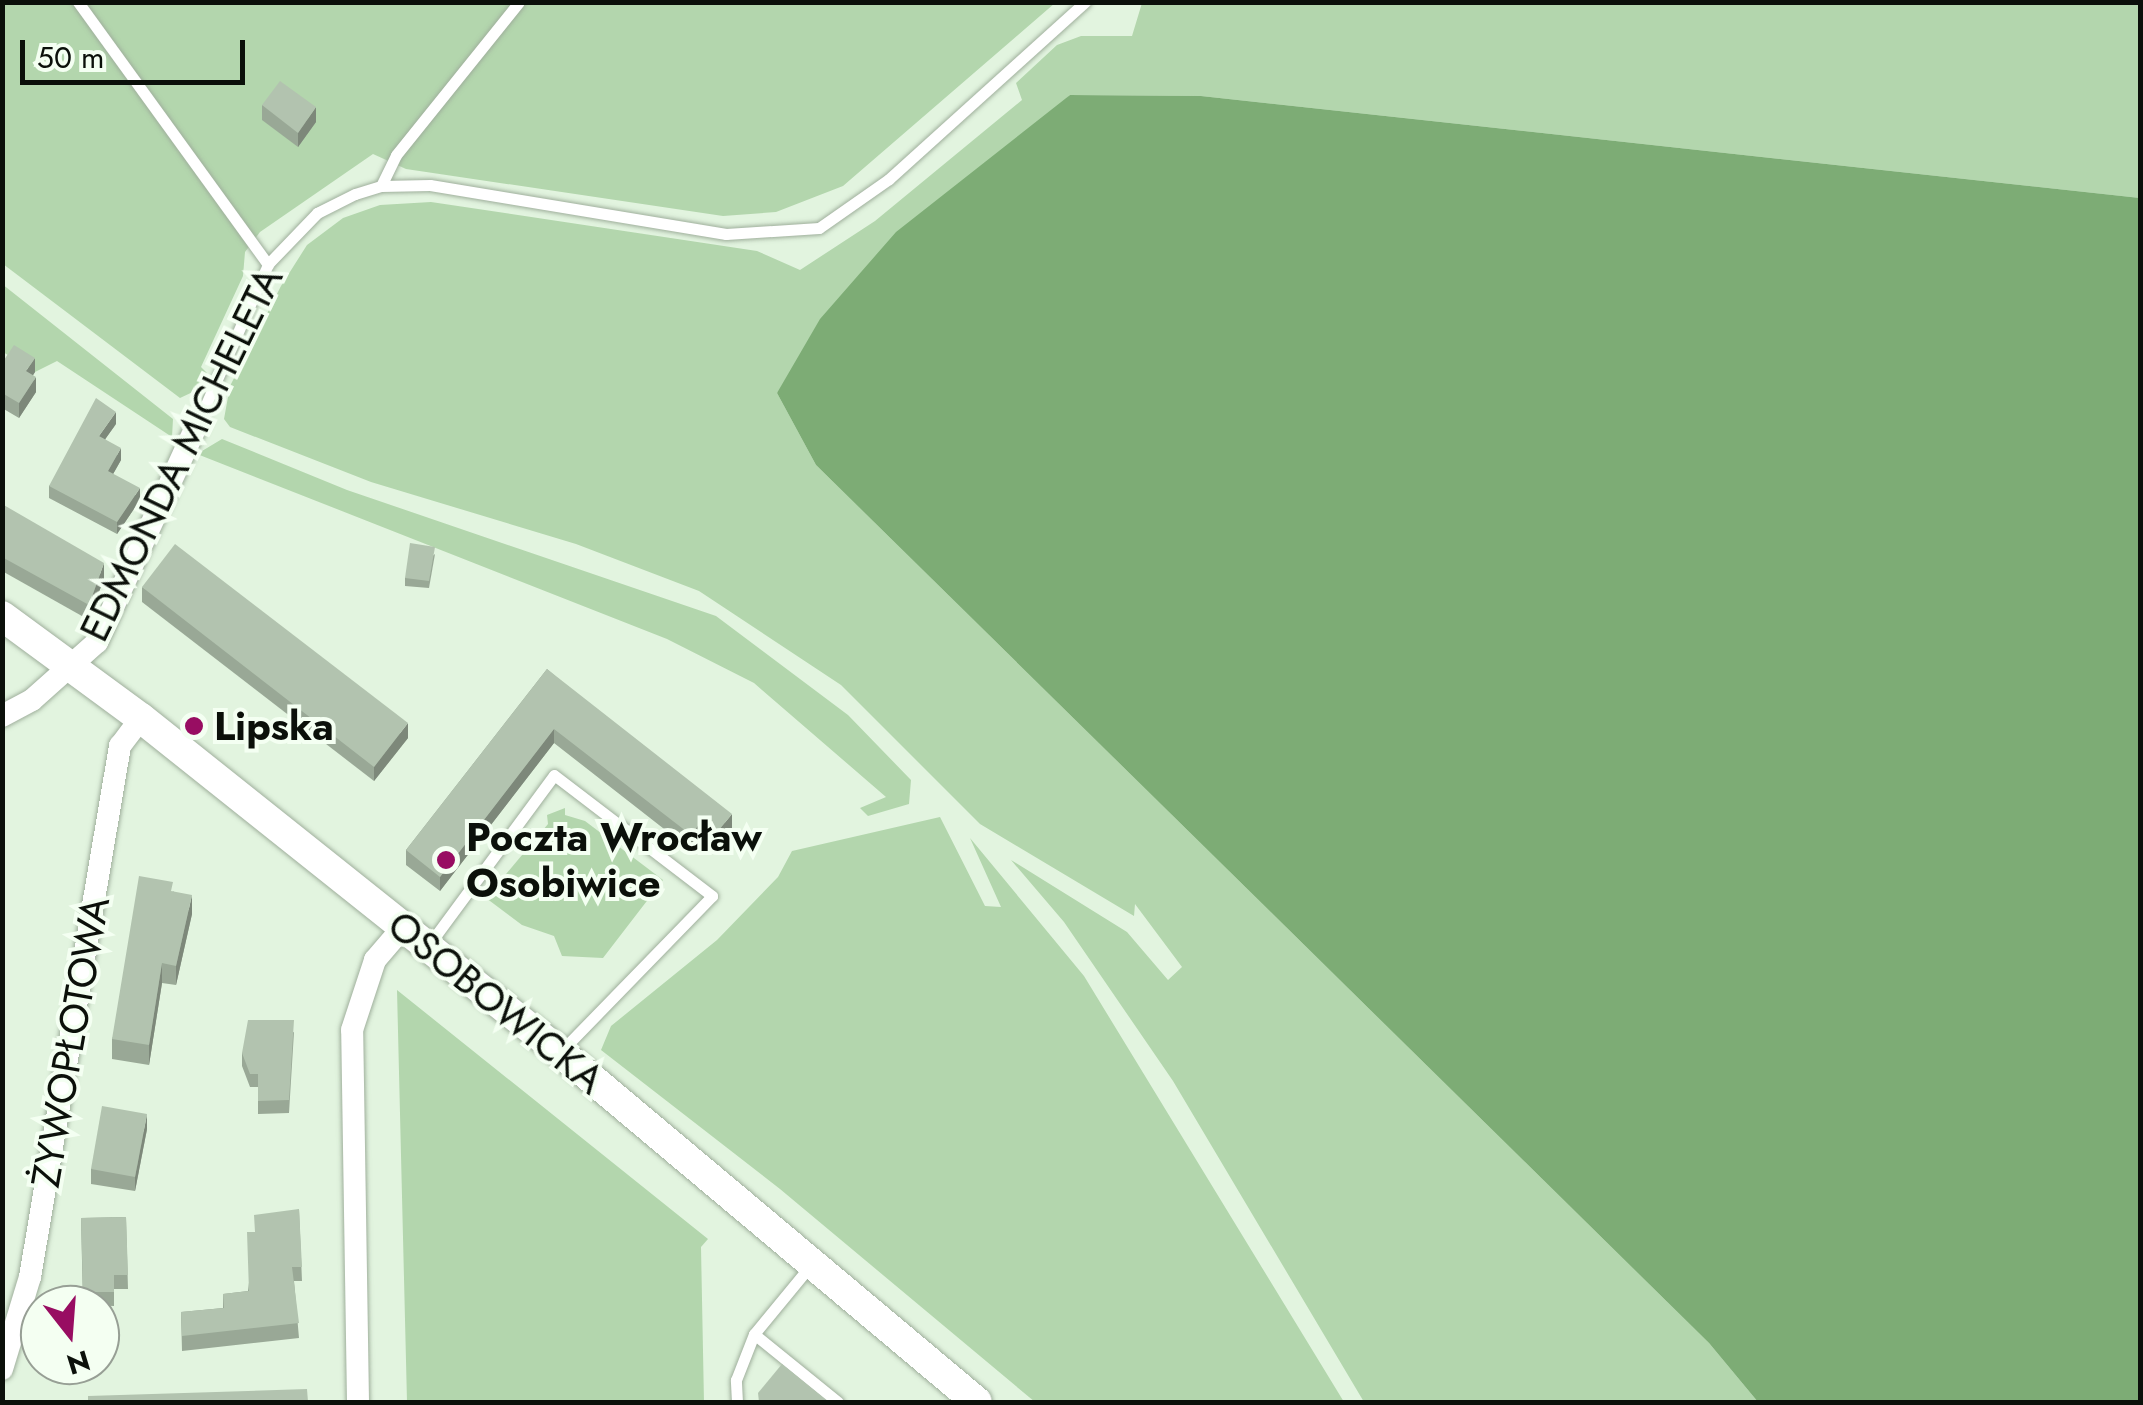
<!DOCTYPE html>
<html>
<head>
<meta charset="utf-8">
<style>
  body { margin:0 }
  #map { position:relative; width:2143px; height:1405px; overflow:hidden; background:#e2f4df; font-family:Jost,sans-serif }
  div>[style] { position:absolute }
  .green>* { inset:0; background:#b3d6ad }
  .water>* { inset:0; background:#7dac75 }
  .roads { filter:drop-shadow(0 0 2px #9faf9c) drop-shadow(0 0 2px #9faf9c) }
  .service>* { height:11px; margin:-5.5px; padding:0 5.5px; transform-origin:5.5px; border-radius:5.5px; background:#fff }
  .minor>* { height:22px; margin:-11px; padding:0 11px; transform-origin:11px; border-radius:11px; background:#fff }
  .tertiary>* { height:30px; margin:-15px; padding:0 15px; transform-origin:15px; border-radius:15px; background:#fff }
  .wall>* { inset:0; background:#99a896 }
  .shaded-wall>* { inset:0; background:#7d887a }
  .building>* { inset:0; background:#b2c3af }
  .dots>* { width:28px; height:28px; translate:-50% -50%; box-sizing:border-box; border:5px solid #f4fff2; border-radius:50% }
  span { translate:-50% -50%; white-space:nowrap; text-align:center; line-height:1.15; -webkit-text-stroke:8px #f4fff2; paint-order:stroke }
  .street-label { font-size:40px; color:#0b100a }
  .poi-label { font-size:40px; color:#0b100a; font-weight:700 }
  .left { translate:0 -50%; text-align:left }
  .frame { position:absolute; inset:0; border:5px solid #0b100a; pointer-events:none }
  .north { position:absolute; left:20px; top:1285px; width:100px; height:100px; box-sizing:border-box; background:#f4fff2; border:2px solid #979f95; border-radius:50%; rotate:163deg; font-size:28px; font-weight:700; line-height:40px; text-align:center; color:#0b100a }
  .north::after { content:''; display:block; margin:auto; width:35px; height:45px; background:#980d62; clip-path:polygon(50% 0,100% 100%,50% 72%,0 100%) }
  .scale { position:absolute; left:20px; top:40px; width:225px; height:45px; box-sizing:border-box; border:5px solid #0b100a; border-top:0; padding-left:12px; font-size:30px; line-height:35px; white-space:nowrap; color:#0b100a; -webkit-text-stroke:8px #f4fff2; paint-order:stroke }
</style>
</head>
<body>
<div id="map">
  <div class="green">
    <div style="clip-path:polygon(2px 3px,1055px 3px,843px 186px,776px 212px,723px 216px,406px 169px,373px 154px,260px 232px,245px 252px,243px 276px,201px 367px,207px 373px,197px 390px,180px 398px,3px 264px)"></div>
    <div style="clip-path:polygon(1142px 3px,2140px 3px,2140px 198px,1201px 96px,1070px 95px,777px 393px,816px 465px,1709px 1343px,1758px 1402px,1364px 1402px,1173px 1081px,1064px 922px,1011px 860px,1127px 932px,1168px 980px,1182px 967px,1135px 904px,1134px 916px,980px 824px,841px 685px,699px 591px,576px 544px,371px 482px,230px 427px,224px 419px,230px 386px,281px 286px,307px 245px,343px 218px,380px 205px,431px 202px,757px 251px,800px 270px,875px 221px,1022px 100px,1016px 83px,1057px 45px,1081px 36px,1132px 36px)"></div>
    <div style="clip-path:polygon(2px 284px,173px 419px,172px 437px,57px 361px,35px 372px,3px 352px)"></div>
    <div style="clip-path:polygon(222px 439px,347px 490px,716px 616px,848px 715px,911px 780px,909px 804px,868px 816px,860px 808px,886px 797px,754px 683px,667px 639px,197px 454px)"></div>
    <div style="clip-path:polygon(565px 808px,565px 815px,585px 821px,663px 880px,603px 958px,562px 956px,554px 936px,522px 925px,486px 898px,548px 824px,547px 815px)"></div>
    <div style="clip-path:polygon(940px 817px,985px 906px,1001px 907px,970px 838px,1084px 976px,1344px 1402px,1035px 1402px,780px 1189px,601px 1050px,611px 1026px,717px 940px,778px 877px,792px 851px)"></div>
    <div style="clip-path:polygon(397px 990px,708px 1239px,701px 1247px,704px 1402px,407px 1402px)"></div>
  </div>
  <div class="water">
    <div style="clip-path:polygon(1070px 95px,1201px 96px,2140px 198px,2140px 1402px,1758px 1402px,1709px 1343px,816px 465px,777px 393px,820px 319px,896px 232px)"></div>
  </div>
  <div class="roads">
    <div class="service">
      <div style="left:78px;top:2px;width:324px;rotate:54.1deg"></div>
      <div style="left:381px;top:186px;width:34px;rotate:-64deg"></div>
      <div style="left:396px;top:155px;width:196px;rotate:-51.2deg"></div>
      <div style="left:199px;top:420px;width:171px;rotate:-66.1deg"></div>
      <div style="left:268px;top:264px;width:71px;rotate:-46.1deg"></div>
      <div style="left:317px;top:213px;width:42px;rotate:-26.6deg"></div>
      <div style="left:355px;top:194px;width:27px;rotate:-17deg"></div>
      <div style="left:381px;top:186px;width:49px;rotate:-1.2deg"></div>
      <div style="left:430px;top:185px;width:300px;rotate:9.4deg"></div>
      <div style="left:726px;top:234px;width:93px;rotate:-3.7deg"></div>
      <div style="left:819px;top:228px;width:85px;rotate:-35deg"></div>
      <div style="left:889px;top:179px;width:264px;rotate:-42.1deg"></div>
      <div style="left:428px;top:946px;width:212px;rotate:-53.6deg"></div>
      <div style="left:554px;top:775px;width:199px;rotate:37.4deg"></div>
      <div style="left:712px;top:896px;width:215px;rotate:134.2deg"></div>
      <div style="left:810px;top:1266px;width:88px;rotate:129.5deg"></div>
      <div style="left:754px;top:1334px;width:108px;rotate:39deg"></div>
      <div style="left:737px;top:1402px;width:22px;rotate:-93deg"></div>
      <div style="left:736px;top:1380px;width:49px;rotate:-68.6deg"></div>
    </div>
    <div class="minor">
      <div style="left:2px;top:716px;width:34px;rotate:-28deg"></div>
      <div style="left:32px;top:700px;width:87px;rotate:-41.7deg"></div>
      <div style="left:97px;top:642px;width:244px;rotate:-65.3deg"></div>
      <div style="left:2px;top:1369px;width:96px;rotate:-73.1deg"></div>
      <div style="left:30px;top:1277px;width:539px;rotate:-80.38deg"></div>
      <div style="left:120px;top:746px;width:35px;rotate:-53deg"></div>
      <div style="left:358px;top:1402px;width:372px;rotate:-90.9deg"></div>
      <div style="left:352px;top:1030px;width:74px;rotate:-71.8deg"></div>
      <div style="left:375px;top:960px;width:45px;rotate:-49.5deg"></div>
    </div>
    <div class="tertiary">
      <div style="left:2px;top:616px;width:172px;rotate:36.3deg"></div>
      <div style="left:141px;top:718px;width:536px;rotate:38.56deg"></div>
      <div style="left:560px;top:1052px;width:544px;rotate:40.01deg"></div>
    </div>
  </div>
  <div class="wall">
    <div style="clip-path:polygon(262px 105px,316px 122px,298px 147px,262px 120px)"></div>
    <div style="clip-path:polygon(2px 363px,35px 372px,33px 375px,36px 392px,19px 418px,2px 408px)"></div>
    <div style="clip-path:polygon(116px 424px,105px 439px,121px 460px,113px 474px,140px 500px,117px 534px,49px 498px,49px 486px)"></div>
    <div style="clip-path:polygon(2px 504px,104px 578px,89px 620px,2px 571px)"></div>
    <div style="clip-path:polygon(435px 554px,429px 588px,405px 586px,405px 578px)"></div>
    <div style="clip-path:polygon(142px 587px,408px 738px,374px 781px,142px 602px)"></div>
    <div style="clip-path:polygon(547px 669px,732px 829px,714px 850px,700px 837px,691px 850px,554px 743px,440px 891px,406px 865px,406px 850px)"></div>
    <div style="clip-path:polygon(173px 891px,192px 914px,176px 985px,162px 983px,149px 1065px,112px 1059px,112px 1039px)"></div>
    <div style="clip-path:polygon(294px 1032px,289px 1113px,258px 1114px,258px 1087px,250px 1087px,242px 1066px,242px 1053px)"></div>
    <div style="clip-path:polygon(147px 1129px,135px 1191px,91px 1184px,91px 1169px)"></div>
    <div style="clip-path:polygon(299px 1209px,302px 1281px,294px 1281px,299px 1338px,182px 1351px,181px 1312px,223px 1308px,223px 1294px,248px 1291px,255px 1232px)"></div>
    <div style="clip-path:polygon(126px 1217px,128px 1289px,114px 1289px,114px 1306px,83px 1305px,81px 1218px)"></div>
  </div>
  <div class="shaded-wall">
    <div style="clip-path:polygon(316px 107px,316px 122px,298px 147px,298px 133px)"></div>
    <div style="clip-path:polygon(35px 358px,35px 372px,26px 386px,26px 371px)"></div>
    <div style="clip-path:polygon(36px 377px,36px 392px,19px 418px,19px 403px)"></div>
    <div style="clip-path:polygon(116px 412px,116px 424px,99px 448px,99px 436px)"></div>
    <div style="clip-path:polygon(121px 448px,121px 460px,108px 483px,108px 471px)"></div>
    <div style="clip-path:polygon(140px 488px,140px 500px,117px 534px,117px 522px)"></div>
    <div style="clip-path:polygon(104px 563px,104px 578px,89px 620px,89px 605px)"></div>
    <div style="clip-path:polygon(408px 723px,408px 738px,374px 781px,374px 767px)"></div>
    <div style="clip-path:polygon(554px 729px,554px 743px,440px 891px,440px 877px)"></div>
    <div style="clip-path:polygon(732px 814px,732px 829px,714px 850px,714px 836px)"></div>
    <div style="clip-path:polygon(700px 823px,700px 837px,691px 850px,691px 835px)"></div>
    <div style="clip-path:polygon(192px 895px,192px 914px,176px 985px,176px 966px)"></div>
    <div style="clip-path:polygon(162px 963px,162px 983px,149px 1065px,149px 1045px)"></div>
    <div style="clip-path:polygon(147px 1114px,147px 1129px,135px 1191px,135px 1177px)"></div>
  </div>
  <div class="building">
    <div style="clip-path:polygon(280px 81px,316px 107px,298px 133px,262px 105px)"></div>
    <div style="clip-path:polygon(14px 345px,35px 358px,26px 371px,36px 377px,19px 403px,2px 393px,2px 363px)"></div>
    <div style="clip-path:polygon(96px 398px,116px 412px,99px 436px,121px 448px,108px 471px,140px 488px,117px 522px,49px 486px)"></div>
    <div style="clip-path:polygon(2px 504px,104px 563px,89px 605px,2px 557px)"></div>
    <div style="clip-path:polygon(410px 543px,435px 547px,429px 581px,405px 578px)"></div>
    <div style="clip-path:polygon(175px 544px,408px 723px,374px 767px,142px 587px)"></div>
    <div style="clip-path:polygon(547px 669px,732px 814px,714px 836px,700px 823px,691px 835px,554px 729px,440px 877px,406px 850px)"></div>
    <div style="clip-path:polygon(139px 876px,173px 882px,171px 891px,192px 895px,176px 966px,162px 963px,149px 1045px,112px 1039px)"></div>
    <div style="clip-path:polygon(248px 1020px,294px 1020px,289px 1100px,258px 1101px,258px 1074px,250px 1074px,242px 1053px)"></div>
    <div style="clip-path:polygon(102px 1106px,147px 1114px,135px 1177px,91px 1169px)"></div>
    <div style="clip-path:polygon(299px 1209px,302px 1267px,292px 1267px,299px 1323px,182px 1336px,181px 1312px,224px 1308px,223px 1294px,249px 1291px,247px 1232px,255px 1232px,254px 1215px)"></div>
    <div style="clip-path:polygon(126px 1217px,128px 1275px,114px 1275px,114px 1292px,83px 1292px,81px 1218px)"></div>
    <div style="clip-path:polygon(782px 1364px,828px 1402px,759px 1402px,758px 1393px)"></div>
    <div style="clip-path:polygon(307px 1389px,308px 1402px,88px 1402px,88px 1396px)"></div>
  </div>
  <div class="dots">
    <div style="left:194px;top:726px;background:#980d62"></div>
    <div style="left:446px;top:860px;background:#980d62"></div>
  </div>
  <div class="street-label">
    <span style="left:181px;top:454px;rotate:-64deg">EDMONDA MICHELETA</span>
    <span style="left:496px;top:1002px;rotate:39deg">OSOBOWICKA</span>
    <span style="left:70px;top:1042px;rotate:-80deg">ŻYWOPŁOTOWA</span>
  </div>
  <div class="poi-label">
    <span class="left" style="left:214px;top:726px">Lipska</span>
    <span class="left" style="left:466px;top:860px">Poczta Wrocław<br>Osobiwice</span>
  </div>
  <div class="frame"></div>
  <div class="north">N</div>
  <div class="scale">50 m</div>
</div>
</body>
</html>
